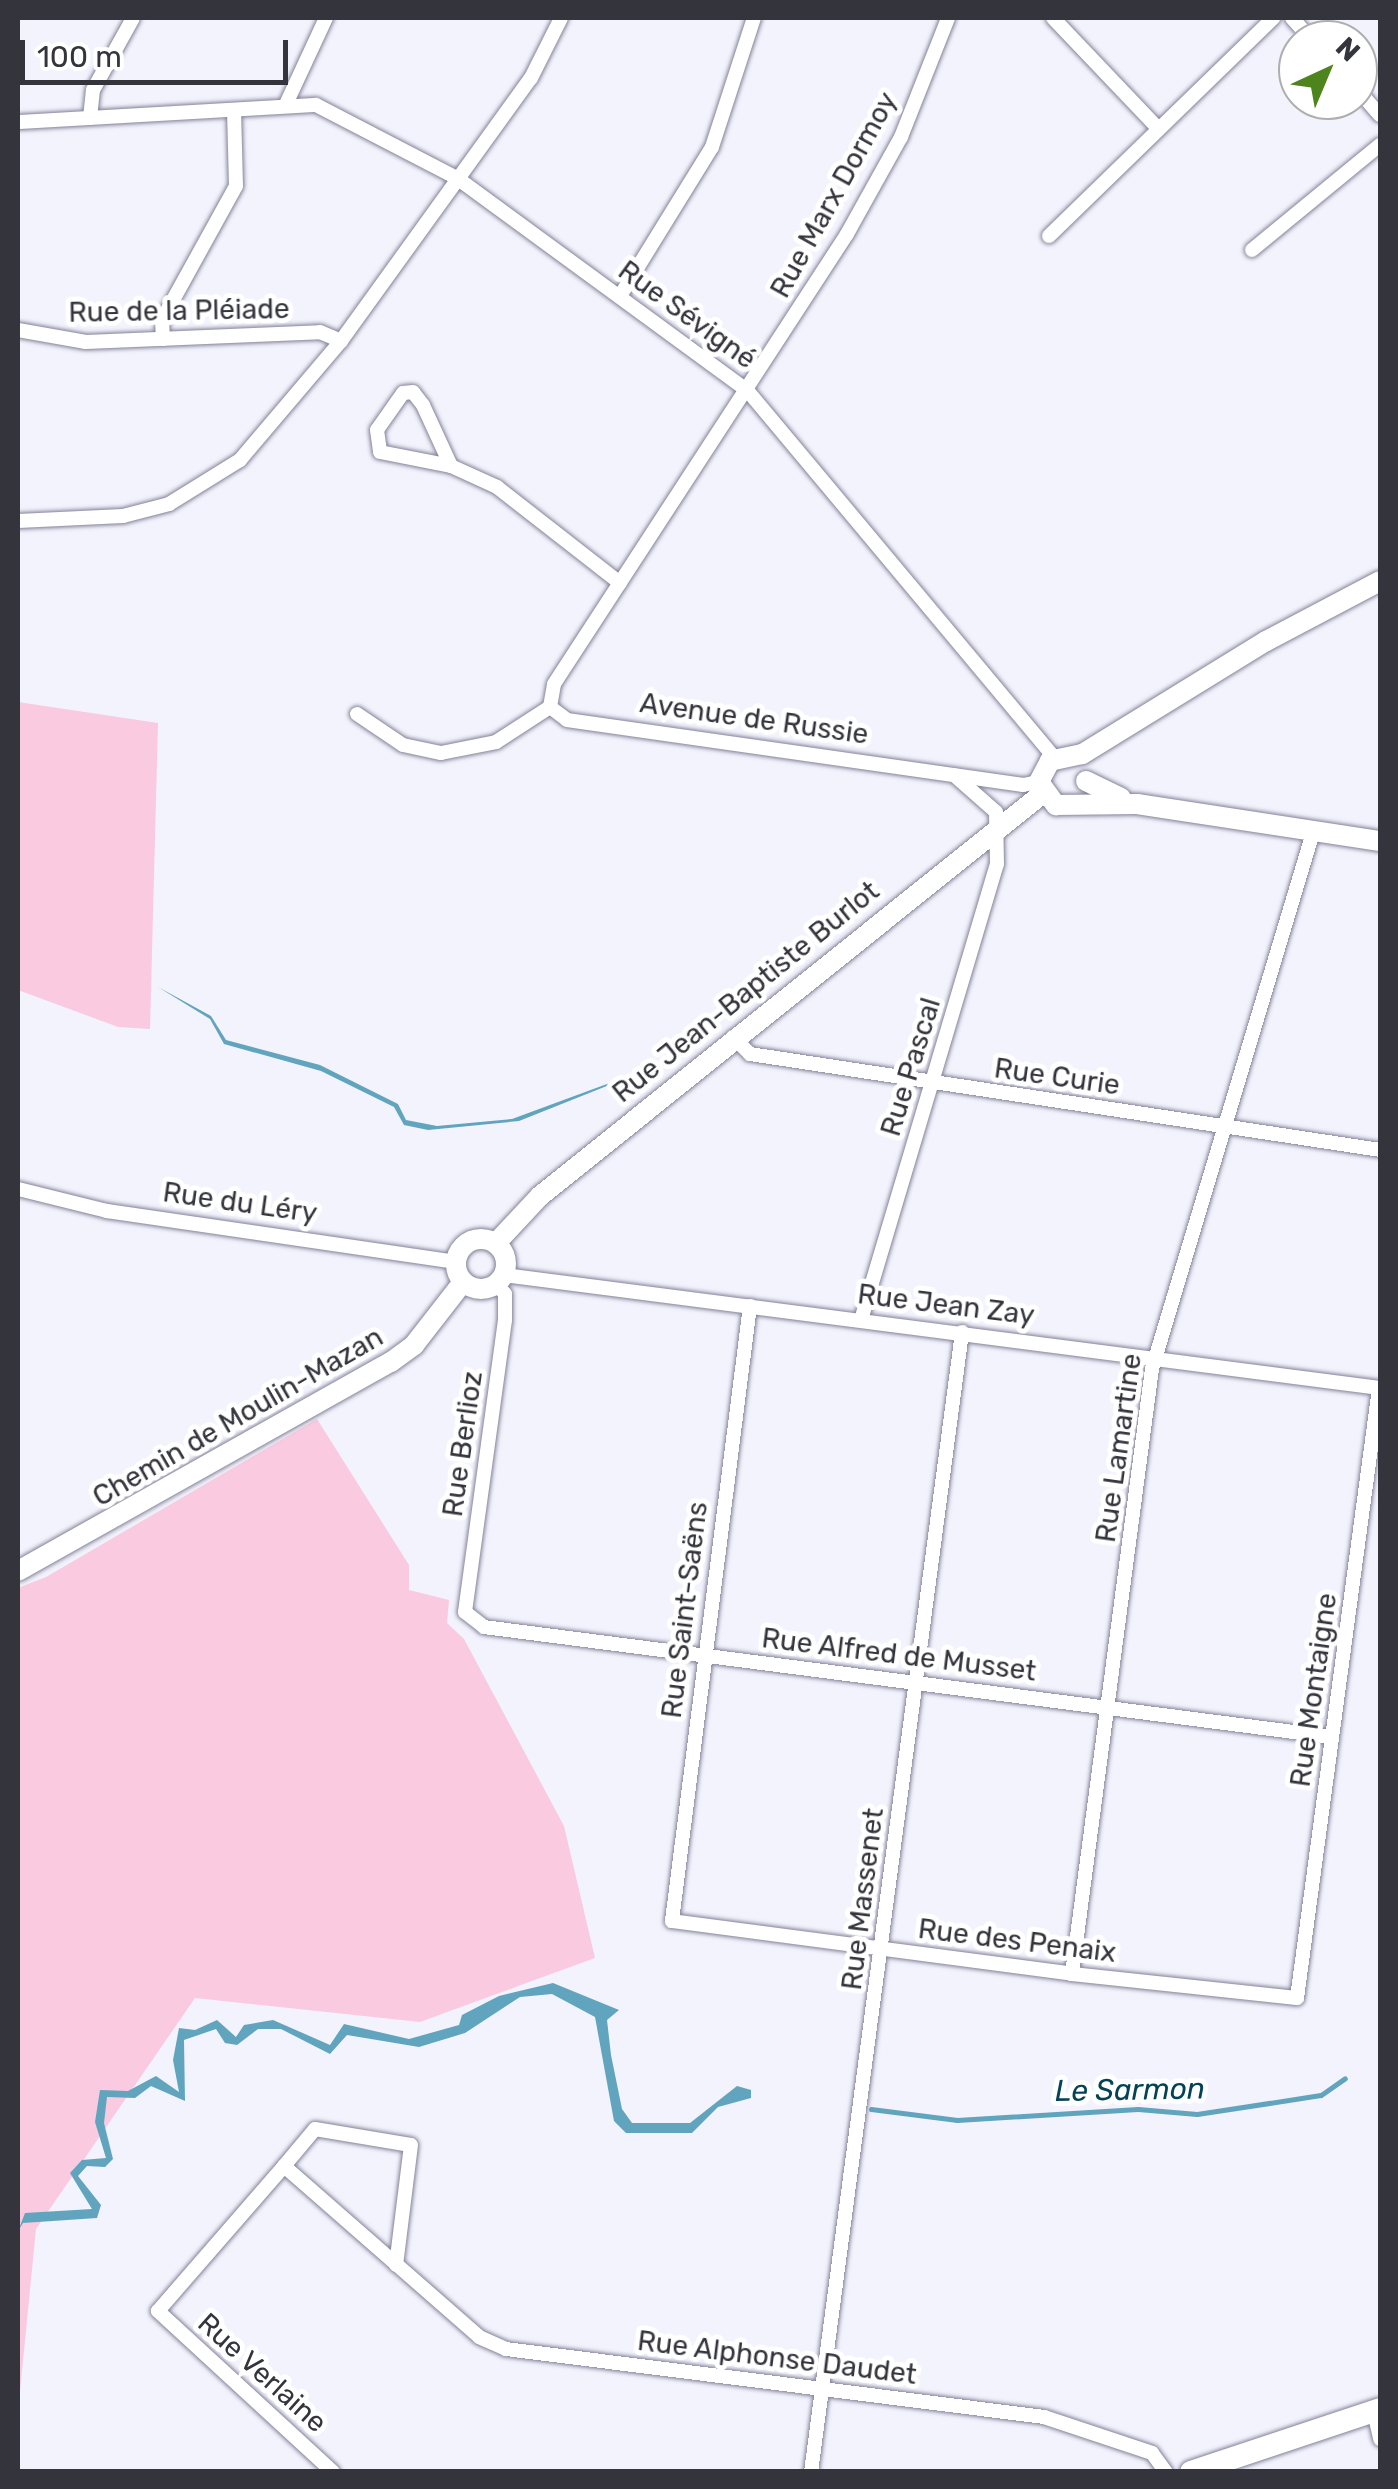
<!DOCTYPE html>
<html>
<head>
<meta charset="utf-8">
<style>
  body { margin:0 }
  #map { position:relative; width:1398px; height:2489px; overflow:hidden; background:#f3f3fd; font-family:Rubik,sans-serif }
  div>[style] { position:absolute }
  .green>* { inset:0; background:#facae1 }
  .water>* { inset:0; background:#61a4be }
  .stream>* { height:5px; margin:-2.5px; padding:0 2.5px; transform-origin:2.5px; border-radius:2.5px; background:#61a4be }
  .roads { filter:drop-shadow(0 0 2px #828299) drop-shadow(0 0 2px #828299) }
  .street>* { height:14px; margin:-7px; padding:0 7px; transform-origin:7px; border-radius:7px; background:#fff }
  .secondary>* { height:20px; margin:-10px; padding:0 10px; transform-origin:10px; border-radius:10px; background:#fff }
  .secondary>.ring { margin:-10px; padding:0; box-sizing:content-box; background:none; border:20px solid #fff; border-radius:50% }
  .primary>* { height:22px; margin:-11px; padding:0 11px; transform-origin:11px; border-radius:11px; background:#fff }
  span { translate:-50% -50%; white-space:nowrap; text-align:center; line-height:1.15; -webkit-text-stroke:10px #fff; paint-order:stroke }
  .street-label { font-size:28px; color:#34343d }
  .water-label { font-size:30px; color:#044255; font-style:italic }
  .frame { position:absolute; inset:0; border:20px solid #34343d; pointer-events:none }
  .north { position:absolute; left:1278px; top:20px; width:100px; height:100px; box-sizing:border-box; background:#fff; border:2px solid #aeaeb1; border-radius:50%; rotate:44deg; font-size:28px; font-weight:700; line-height:40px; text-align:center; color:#34343d }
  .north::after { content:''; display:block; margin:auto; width:35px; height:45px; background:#4e841d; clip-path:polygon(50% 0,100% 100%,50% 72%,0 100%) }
  .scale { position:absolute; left:20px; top:40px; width:268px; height:45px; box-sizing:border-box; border:5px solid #34343d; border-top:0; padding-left:12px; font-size:30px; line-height:35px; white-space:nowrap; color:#34343d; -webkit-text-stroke:8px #fff; paint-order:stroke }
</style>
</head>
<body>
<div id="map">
  <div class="green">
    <div style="clip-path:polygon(18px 702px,158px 723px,150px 1029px,118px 1027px,18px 990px)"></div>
    <div style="clip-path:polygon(317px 1419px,409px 1565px,409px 1590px,449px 1600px,447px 1623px,464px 1639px,564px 1826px,595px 1958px,420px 2022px,195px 1998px,36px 2229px,18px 2412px,18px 1588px,46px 1577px)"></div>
  </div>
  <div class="water">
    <div style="clip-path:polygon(158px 987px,211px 1016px,226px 1040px,320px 1065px,398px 1104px,406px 1120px,437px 1126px,512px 1119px,672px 1060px,519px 1121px,428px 1130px,404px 1125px,394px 1107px,321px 1071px,224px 1044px,210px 1019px)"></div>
    <div style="clip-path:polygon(553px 1983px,619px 2010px,607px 2020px,611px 2055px,622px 2109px,632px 2123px,690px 2123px,737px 2086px,751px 2090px,751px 2098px,718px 2107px,692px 2133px,626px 2133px,614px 2121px,595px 2017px,552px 1994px,520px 1997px,465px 2033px,419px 2047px,347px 2035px,330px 2054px,281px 2029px,258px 2029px,237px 2045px,225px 2043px,216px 2029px,184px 2040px,185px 2101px,151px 2086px,135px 2098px,107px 2097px,104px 2123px,113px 2159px,105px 2167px,87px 2166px,78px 2176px,101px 2205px,97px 2218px,23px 2223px,18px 2231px,25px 2213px,92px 2209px,70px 2173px,82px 2160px,106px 2158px,95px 2122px,100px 2090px,128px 2091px,156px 2076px,179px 2092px,173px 2060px,179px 2028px,195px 2030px,217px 2020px,236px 2037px,244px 2025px,273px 2020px,330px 2045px,344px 2024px,409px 2039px,459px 2025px,462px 2015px,499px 1996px)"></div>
  </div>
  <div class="stream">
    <div style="left:871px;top:2109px;width:87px;rotate:7.3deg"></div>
    <div style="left:957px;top:2120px;width:181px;rotate:-3.5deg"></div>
    <div style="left:1138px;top:2109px;width:59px;rotate:4.8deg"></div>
    <div style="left:1197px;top:2114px;width:125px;rotate:-8.7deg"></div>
    <div style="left:1321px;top:2095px;width:29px;rotate:-35deg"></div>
  </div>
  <div class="roads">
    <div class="street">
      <div style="left:1053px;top:18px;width:149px;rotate:46.4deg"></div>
      <div style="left:1292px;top:18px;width:30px;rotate:48deg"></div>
      <div style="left:1358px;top:90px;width:33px;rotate:49deg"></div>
      <div style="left:287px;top:102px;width:93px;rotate:-65.1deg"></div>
      <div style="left:90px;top:118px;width:28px;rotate:-84deg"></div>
      <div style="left:93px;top:90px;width:82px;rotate:-60.9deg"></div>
      <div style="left:18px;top:122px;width:298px;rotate:-3.3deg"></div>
      <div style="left:316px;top:105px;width:159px;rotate:27.4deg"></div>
      <div style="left:457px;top:178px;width:359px;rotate:36.2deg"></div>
      <div style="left:747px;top:390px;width:481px;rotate:50.1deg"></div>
      <div style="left:1049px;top:236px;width:313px;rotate:-44.2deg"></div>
      <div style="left:1252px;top:250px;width:166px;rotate:-39.4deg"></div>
      <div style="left:620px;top:296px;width:175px;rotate:-58.3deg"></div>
      <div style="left:712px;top:147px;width:136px;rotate:-72deg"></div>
      <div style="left:18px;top:330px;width:69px;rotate:10deg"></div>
      <div style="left:86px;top:342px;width:234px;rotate:-2.4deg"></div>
      <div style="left:320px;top:332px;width:23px;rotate:23deg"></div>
      <div style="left:163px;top:339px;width:19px;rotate:-93deg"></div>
      <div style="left:162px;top:320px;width:153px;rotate:-61.1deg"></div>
      <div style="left:236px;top:186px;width:75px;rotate:-91.5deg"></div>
      <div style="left:451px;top:466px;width:67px;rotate:-114.7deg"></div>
      <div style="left:423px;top:405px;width:16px;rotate:-128deg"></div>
      <div style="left:413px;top:392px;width:10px;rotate:174deg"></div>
      <div style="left:403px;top:393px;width:45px;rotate:125.1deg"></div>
      <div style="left:377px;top:430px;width:22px;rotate:82deg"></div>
      <div style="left:380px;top:452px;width:72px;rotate:11.2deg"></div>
      <div style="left:451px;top:466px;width:51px;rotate:24.5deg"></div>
      <div style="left:497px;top:487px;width:156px;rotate:38deg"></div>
      <div style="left:18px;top:521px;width:105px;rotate:-2.7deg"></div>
      <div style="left:123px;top:516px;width:48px;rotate:-14.6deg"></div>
      <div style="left:169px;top:504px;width:84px;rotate:-31.8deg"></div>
      <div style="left:240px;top:460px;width:156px;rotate:-49.7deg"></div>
      <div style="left:341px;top:341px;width:324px;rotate:-54.2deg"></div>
      <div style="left:531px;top:78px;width:67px;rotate:-63.4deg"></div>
      <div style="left:550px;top:707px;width:23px;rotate:-80deg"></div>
      <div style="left:554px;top:684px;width:537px;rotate:-56.93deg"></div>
      <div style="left:847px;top:234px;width:111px;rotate:-60.9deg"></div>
      <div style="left:901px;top:137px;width:128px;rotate:-68.4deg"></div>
      <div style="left:550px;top:707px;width:21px;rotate:37deg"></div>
      <div style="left:567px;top:720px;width:461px;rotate:8.1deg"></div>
      <div style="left:1023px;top:785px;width:16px;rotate:-11deg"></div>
      <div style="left:357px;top:714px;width:55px;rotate:34deg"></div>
      <div style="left:403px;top:745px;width:39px;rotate:12deg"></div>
      <div style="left:441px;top:753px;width:56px;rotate:-11.3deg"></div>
      <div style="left:496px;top:742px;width:64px;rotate:-32.9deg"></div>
      <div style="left:733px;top:1037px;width:24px;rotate:45deg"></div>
      <div style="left:750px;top:1054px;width:637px;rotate:8.66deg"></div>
      <div style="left:18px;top:1189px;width:92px;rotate:13.9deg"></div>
      <div style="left:107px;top:1211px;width:353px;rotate:8.3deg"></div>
      <div style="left:504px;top:1275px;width:883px;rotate:7.35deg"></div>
      <div style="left:497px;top:1285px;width:12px;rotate:48deg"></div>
      <div style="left:505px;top:1294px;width:26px;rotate:90deg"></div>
      <div style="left:505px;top:1320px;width:295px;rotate:97.8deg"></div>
      <div style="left:465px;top:1612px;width:24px;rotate:38deg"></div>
      <div style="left:484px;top:1627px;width:855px;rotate:7.39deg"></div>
      <div style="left:750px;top:1306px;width:620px;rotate:97.23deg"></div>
      <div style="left:672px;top:1921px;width:403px;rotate:7.5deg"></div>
      <div style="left:1072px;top:1974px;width:226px;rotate:6.1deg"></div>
      <div style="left:1297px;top:1998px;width:615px;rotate:-82.34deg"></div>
      <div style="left:861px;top:1320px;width:476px;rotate:-73.4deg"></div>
      <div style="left:997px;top:864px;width:52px;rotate:-91.1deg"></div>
      <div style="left:996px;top:812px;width:56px;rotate:-138.6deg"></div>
      <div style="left:1072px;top:1974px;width:610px;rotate:-82.47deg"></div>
      <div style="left:1152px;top:1369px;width:564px;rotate:-73.3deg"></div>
      <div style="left:284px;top:2166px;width:48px;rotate:-50deg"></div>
      <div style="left:315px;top:2129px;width:97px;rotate:9.5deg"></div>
      <div style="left:411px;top:2145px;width:121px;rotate:97.1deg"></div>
      <div style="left:1374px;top:2412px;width:28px;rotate:77deg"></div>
      <div style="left:333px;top:2472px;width:238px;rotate:-137.4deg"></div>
      <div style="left:158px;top:2311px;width:192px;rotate:-49deg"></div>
      <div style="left:284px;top:2166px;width:259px;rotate:41.2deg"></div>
      <div style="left:479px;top:2337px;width:30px;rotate:24deg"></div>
      <div style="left:506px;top:2349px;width:542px;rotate:7.2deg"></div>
      <div style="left:1044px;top:2417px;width:114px;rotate:18.4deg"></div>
      <div style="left:1152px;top:2453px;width:24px;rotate:54deg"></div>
      <div style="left:811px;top:2472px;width:1150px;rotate:-82.45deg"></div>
    </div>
    <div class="secondary">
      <div style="left:1380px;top:581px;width:129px;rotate:152.2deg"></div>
      <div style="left:1266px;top:641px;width:216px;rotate:148.4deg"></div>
      <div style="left:1082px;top:754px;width:33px;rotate:168deg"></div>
      <div style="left:1050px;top:761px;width:24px;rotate:118deg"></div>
      <div style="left:1039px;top:782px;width:29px;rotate:54deg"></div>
      <div style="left:1056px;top:805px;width:81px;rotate:-0.7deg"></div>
      <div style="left:1137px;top:804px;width:246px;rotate:8.7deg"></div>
      <div style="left:1086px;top:781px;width:39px;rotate:26deg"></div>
      <div class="ring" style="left:456px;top:1239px;width:30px;height:30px"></div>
      <div style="left:496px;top:1243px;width:64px;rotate:-46.9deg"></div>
      <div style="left:540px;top:1196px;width:643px;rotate:-38.69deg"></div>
      <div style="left:18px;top:1571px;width:428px;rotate:-29.3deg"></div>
      <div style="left:391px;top:1362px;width:29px;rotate:-36deg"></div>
      <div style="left:414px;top:1345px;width:80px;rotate:-52.1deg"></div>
    </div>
    <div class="primary">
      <div style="left:1191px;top:2472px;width:199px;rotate:-18.4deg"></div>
    </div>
  </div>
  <div class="street-label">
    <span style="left:834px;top:195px;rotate:-61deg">Rue Marx Dormoy</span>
    <span style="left:179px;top:311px;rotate:-1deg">Rue de la Pléiade</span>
    <span style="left:687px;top:315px;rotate:36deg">Rue Sévigné</span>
    <span style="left:754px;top:719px;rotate:8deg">Avenue de Russie</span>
    <span style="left:746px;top:992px;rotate:-39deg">Rue Jean-Baptiste Burlot</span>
    <span style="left:911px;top:1067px;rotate:-73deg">Rue Pascal</span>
    <span style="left:1057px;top:1077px;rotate:8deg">Rue Curie</span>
    <span style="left:240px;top:1203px;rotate:8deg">Rue du Léry</span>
    <span style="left:946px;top:1305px;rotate:7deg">Rue Jean Zay</span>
    <span style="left:238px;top:1417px;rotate:-30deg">Chemin de Moulin-Mazan</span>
    <span style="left:463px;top:1444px;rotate:-82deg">Rue Berlioz</span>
    <span style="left:1119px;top:1448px;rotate:-82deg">Rue Lamartine</span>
    <span style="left:685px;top:1610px;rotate:-83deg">Rue Saint-Saëns</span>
    <span style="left:899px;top:1655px;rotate:7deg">Rue Alfred de Musset</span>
    <span style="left:1314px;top:1690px;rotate:-82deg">Rue Montaigne</span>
    <span style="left:863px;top:1899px;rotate:-83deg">Rue Massenet</span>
    <span style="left:1017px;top:1941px;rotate:7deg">Rue des Penaix</span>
    <span style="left:777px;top:2358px;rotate:7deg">Rue Alphonse Daudet</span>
    <span style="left:262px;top:2373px;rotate:42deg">Rue Verlaine</span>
  </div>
  <div class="water-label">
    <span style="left:1130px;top:2090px;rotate:-1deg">Le Sarmon</span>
  </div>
  <div class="frame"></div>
  <div class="north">N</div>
  <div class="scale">100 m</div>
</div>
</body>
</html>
